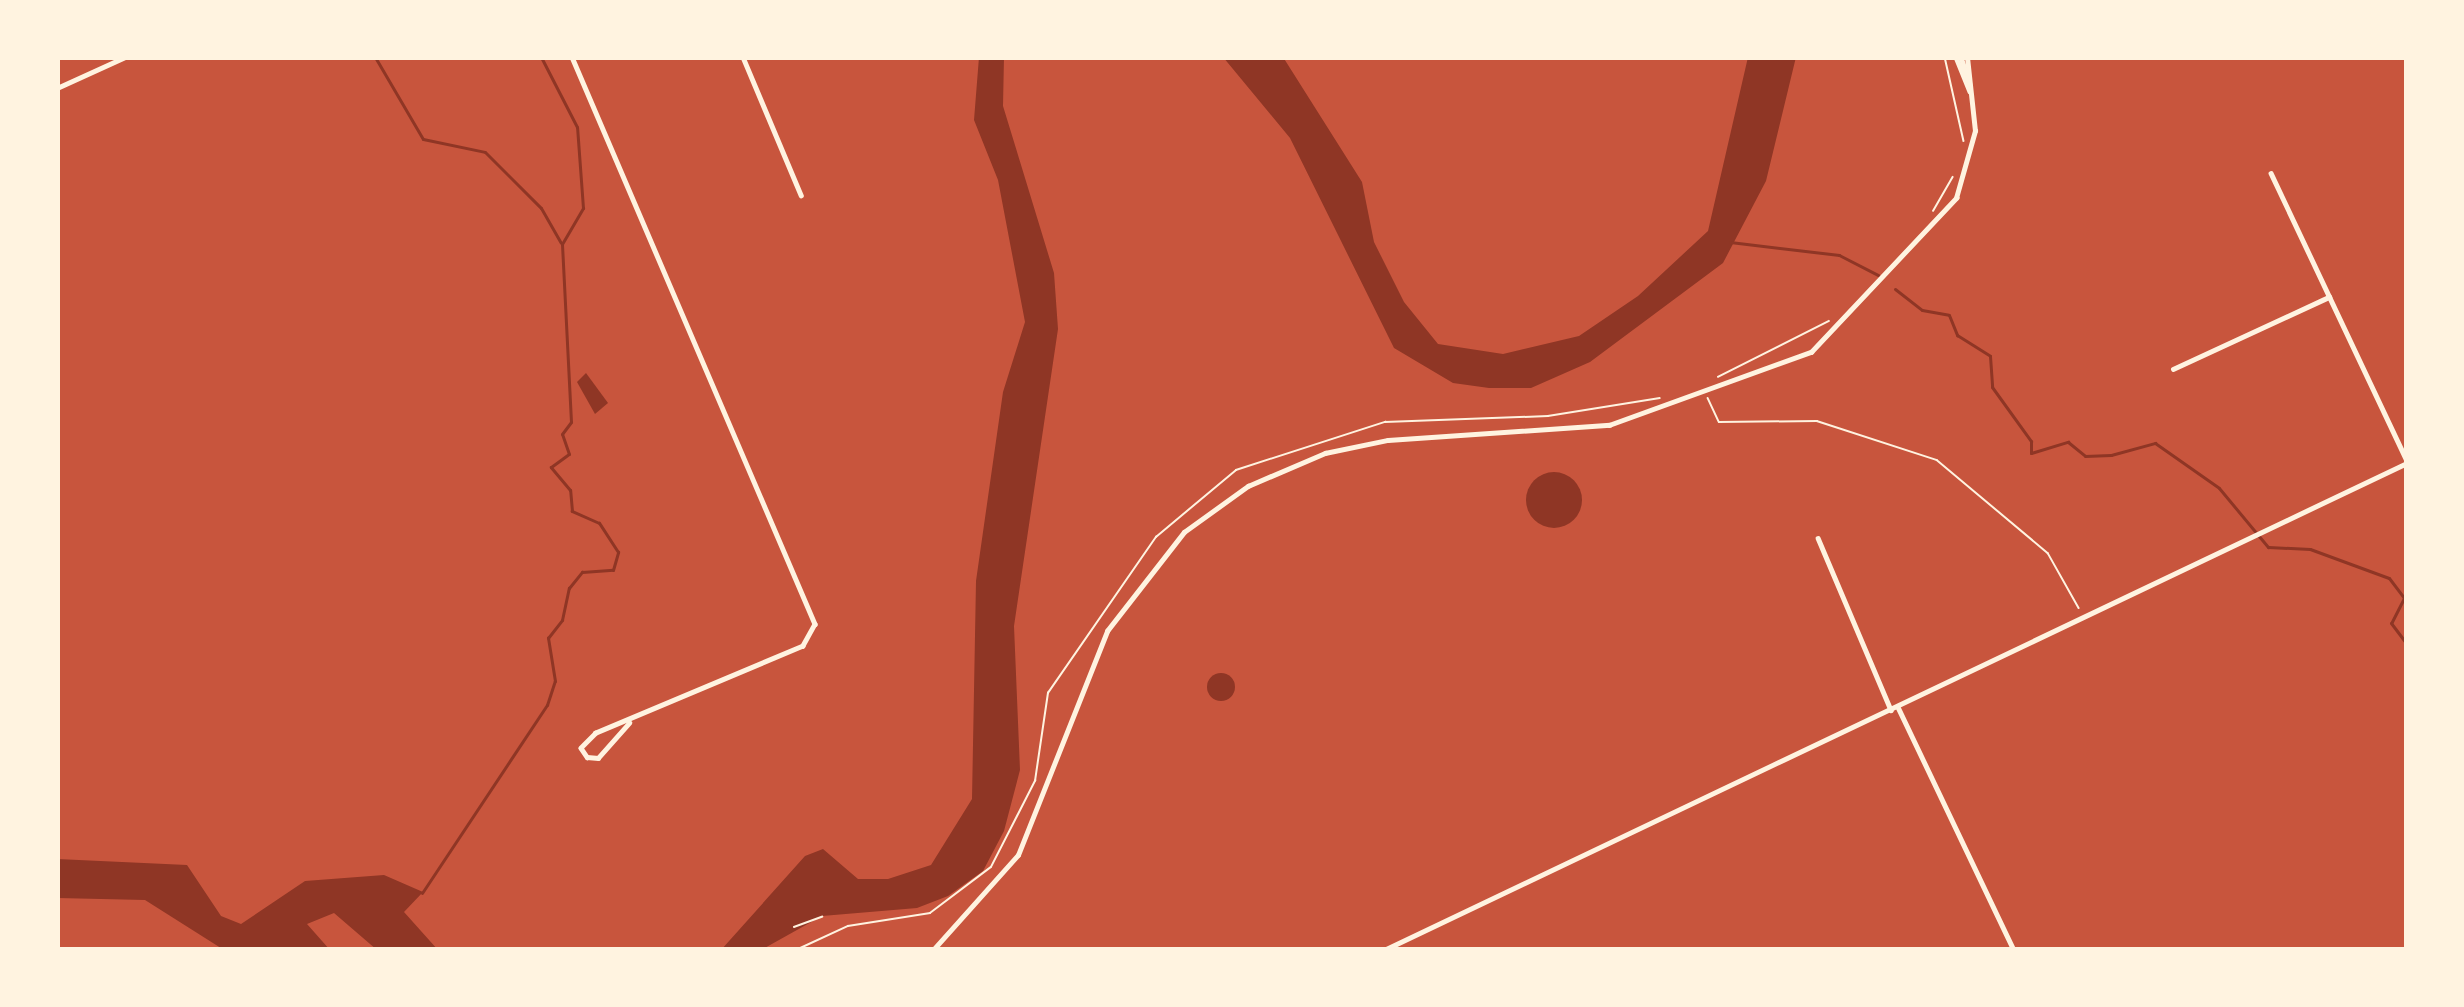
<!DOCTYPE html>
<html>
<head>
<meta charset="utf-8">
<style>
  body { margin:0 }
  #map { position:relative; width:2464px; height:1007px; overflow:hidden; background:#c8553d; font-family:Bitter,serif }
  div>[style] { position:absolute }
  .water>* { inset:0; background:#8f3625 }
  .round { border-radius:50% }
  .stream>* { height:3px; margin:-1.5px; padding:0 1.5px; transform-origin:1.5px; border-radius:1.5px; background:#8f3625 }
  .path>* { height:1.5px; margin:-0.75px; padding:0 0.75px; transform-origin:0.75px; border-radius:0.75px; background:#fff3e0 }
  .minor>* { height:4.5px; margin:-2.25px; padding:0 2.25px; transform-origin:2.25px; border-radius:2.25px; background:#fff3e0 }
  .tertiary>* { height:4.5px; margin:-2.25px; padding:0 2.25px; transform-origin:2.25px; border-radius:2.25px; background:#fff3e0 }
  span { translate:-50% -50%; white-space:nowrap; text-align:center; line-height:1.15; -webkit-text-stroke:12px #fff3e0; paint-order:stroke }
  .frame { position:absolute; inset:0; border:60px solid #fff3e0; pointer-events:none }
</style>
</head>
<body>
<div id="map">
  <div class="water">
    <div style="clip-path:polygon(979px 57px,1004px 57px,1003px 106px,1054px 273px,1058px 329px,1014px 626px,1020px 770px,1004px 831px,983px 871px,948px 896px,917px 908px,822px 916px,761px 950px,721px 950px,805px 856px,823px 849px,858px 879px,888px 879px,931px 865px,972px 799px,976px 581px,1003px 392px,1025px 322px,998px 180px,974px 120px)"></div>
    <div style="clip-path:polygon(1223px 57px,1283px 57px,1362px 182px,1374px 242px,1404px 302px,1438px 344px,1503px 354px,1579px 336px,1638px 296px,1708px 231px,1748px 57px,1796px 57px,1766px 181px,1723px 263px,1590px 362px,1531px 388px,1489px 388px,1453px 383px,1394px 348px,1290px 138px)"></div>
    <div style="clip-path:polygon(586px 373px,608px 403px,595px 414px,577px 382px)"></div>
    <div class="round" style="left:1526px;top:472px;width:56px;height:56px"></div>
    <div class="round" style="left:1207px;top:673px;width:28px;height:28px"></div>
    <div style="clip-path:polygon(57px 859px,187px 865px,221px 916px,241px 924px,305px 881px,384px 875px,423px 892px,404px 912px,438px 950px,377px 950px,334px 913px,307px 924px,330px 950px,224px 950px,145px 900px,57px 898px)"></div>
  </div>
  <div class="stream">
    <div style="left:375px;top:57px;width:95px;rotate:59.7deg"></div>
    <div style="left:423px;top:139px;width:63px;rotate:11.8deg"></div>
    <div style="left:485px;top:152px;width:79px;rotate:45deg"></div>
    <div style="left:541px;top:208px;width:40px;rotate:60.3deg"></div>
    <div style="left:1730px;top:242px;width:110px;rotate:6.8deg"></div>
    <div style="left:1839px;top:255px;width:44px;rotate:27.1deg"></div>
    <div style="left:1895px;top:289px;width:34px;rotate:38deg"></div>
    <div style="left:1922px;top:310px;width:27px;rotate:10deg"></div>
    <div style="left:1949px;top:315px;width:22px;rotate:68deg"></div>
    <div style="left:1957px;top:335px;width:39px;rotate:32deg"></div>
    <div style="left:1990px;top:356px;width:31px;rotate:86deg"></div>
    <div style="left:1992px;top:387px;width:67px;rotate:54.2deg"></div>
    <div style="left:2031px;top:441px;width:12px;rotate:90deg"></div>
    <div style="left:2031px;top:453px;width:39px;rotate:-17deg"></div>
    <div style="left:2068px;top:442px;width:22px;rotate:39deg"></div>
    <div style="left:2085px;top:456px;width:26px;rotate:-2deg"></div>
    <div style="left:2111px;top:455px;width:46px;rotate:-15.3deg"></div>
    <div style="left:2155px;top:443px;width:78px;rotate:35.1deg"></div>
    <div style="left:2219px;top:488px;width:77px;rotate:50.3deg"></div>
    <div style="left:2268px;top:547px;width:42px;rotate:2.7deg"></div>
    <div style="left:2310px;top:549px;width:84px;rotate:20.2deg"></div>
    <div style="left:2389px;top:578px;width:25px;rotate:53deg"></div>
    <div style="left:2404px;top:598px;width:28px;rotate:117deg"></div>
    <div style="left:2391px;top:623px;width:26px;rotate:53deg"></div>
    <div style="left:422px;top:893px;width:226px;rotate:-56.4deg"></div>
    <div style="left:547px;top:705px;width:25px;rotate:-72deg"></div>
    <div style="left:555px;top:681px;width:44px;rotate:-99.2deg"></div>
    <div style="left:548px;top:638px;width:23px;rotate:-52deg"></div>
    <div style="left:562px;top:620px;width:33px;rotate:-78deg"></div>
    <div style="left:569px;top:588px;width:21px;rotate:-51deg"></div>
    <div style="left:582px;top:572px;width:31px;rotate:-4deg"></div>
    <div style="left:613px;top:570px;width:19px;rotate:-74deg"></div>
    <div style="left:618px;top:552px;width:35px;rotate:-123deg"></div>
    <div style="left:599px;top:523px;width:30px;rotate:-156deg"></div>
    <div style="left:572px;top:511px;width:21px;rotate:-95deg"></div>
    <div style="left:570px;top:490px;width:30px;rotate:-130deg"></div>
    <div style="left:551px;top:467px;width:22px;rotate:-36deg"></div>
    <div style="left:569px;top:454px;width:21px;rotate:-109deg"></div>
    <div style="left:562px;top:434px;width:15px;rotate:-53deg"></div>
    <div style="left:571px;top:422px;width:178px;rotate:-92.9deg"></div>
    <div style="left:562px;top:244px;width:42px;rotate:-59.7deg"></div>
    <div style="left:583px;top:208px;width:81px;rotate:-94.2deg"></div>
    <div style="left:577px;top:127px;width:79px;rotate:-117.2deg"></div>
  </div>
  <div class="path">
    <div style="left:1945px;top:57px;width:86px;rotate:77.3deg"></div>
    <div style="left:1933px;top:211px;width:39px;rotate:-60deg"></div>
    <div style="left:1718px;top:377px;width:124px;rotate:-26.8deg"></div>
    <div style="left:1708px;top:398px;width:26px;rotate:65deg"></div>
    <div style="left:1719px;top:422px;width:98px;rotate:-0.6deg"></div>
    <div style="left:1817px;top:421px;width:126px;rotate:18deg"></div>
    <div style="left:1937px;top:460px;width:145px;rotate:40deg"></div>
    <div style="left:2048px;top:553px;width:63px;rotate:60.6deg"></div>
    <div style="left:794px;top:927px;width:30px;rotate:-20deg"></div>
    <div style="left:796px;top:950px;width:57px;rotate:-24.8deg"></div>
    <div style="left:848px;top:926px;width:83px;rotate:-9deg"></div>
    <div style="left:930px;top:913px;width:76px;rotate:-37deg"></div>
    <div style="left:991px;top:867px;width:97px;rotate:-62.9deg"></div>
    <div style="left:1035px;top:781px;width:89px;rotate:-81.6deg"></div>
    <div style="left:1048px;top:693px;width:190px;rotate:-55.3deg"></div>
    <div style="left:1156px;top:537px;width:104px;rotate:-39.9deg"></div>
    <div style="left:1236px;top:470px;width:157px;rotate:-17.9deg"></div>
    <div style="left:1385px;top:422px;width:163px;rotate:-2.1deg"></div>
    <div style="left:1548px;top:416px;width:113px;rotate:-9.1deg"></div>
  </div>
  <div class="minor">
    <div style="left:572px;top:57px;width:617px;rotate:66.8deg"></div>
    <div style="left:815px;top:624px;width:25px;rotate:119deg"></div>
    <div style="left:803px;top:646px;width:225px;rotate:157.2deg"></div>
    <div style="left:596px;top:733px;width:21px;rotate:135deg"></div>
    <div style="left:581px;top:748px;width:11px;rotate:56deg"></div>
    <div style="left:587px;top:757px;width:11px;rotate:5deg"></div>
    <div style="left:598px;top:758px;width:47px;rotate:-48.5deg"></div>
    <div style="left:743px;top:57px;width:150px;rotate:67.2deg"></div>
    <div style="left:1956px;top:57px;width:37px;rotate:68deg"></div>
    <div style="left:1961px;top:57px;width:28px;rotate:72deg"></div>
    <div style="left:2271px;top:173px;width:318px;rotate:64.7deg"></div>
    <div style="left:2173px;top:369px;width:172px;rotate:-24.8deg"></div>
    <div style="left:1818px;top:538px;width:187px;rotate:67deg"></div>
    <div style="left:933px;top:950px;width:127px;rotate:-48.2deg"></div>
    <div style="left:1018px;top:855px;width:241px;rotate:-68.3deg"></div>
    <div style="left:1107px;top:631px;width:125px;rotate:-52.1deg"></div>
    <div style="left:1184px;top:532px;width:79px;rotate:-35.7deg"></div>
    <div style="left:1248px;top:486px;width:84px;rotate:-23.2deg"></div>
    <div style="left:1325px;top:453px;width:64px;rotate:-11.7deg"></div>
    <div style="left:1388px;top:440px;width:222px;rotate:-3.9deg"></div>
    <div style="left:1609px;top:425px;width:215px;rotate:-19.9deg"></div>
    <div style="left:1811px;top:352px;width:212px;rotate:-46.7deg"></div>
    <div style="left:1956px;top:198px;width:70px;rotate:-74.2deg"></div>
    <div style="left:1975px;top:131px;width:74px;rotate:-96.2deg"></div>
  </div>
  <div class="tertiary">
    <div style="left:57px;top:88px;width:75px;rotate:-24.5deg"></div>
    <div style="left:1898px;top:707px;width:269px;rotate:64.5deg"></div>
    <div style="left:1384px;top:950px;width:1133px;rotate:-25.46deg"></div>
  </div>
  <div class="frame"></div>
</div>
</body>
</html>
